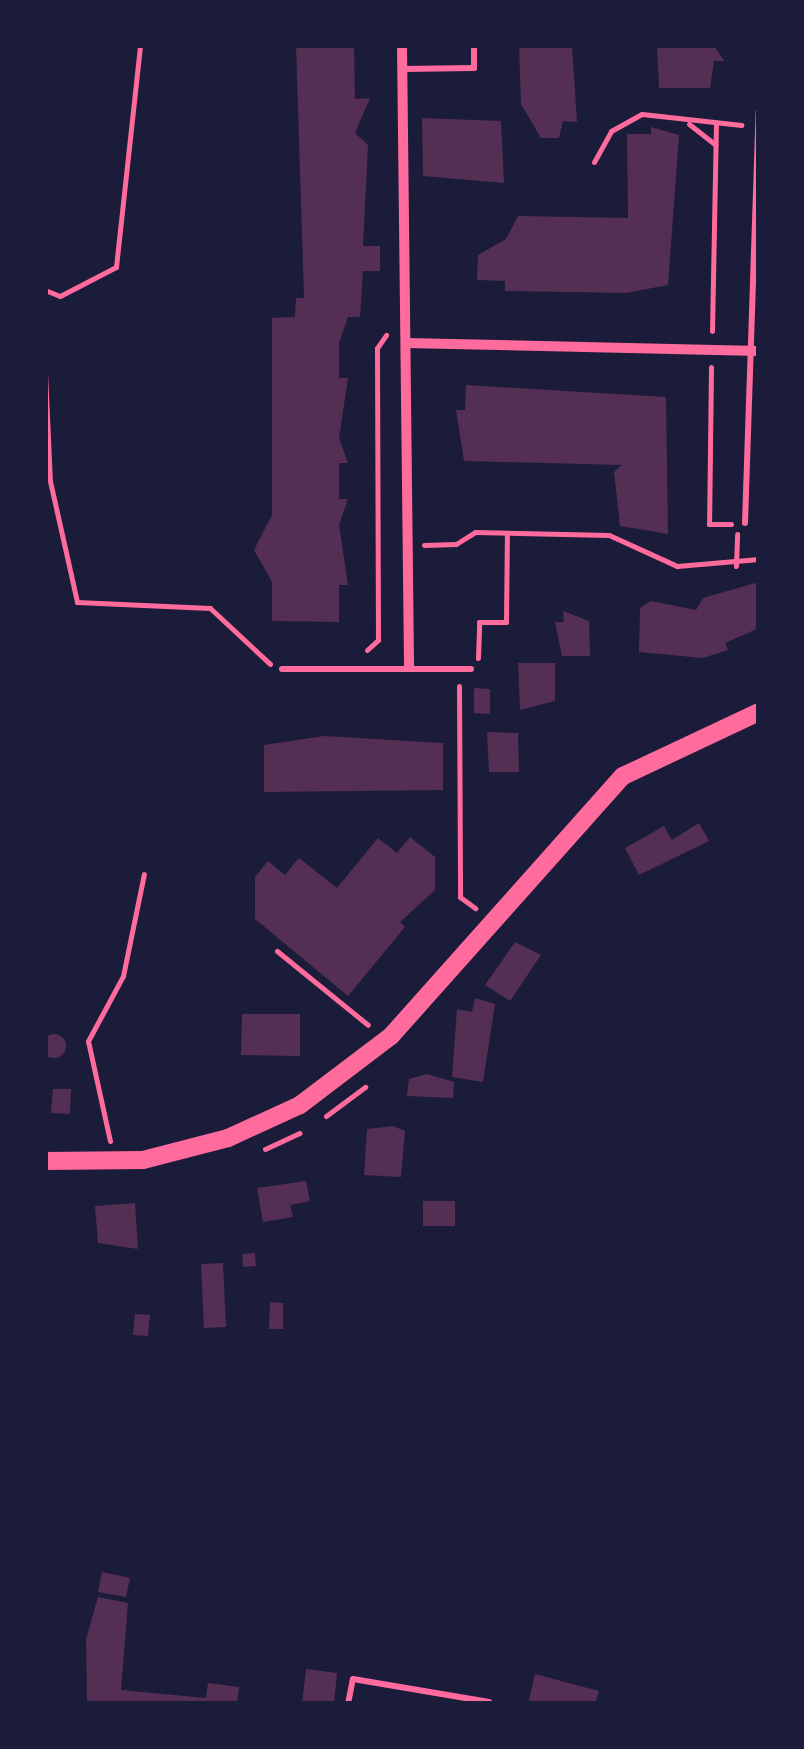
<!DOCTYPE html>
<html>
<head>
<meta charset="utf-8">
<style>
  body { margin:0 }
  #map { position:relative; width:804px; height:1749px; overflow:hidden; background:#1b1b3a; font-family:Lato,sans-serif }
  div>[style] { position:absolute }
  .building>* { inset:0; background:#542f53 }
  .round { border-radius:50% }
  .path>* { height:5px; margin:-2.5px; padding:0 2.5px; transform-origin:2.5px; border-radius:2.5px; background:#ff6b9d }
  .service>* { height:6px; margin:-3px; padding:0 3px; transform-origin:3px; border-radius:3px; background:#ff6b9d }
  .minor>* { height:10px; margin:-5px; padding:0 5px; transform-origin:5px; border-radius:5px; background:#ff6b9d }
  .tertiary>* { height:18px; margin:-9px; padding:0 9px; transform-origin:9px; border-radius:9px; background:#ff6b9d }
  span { translate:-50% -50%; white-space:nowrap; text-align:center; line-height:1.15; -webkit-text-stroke:8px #1b1b3a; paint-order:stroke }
  .frame { position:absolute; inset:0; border:48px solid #1b1b3a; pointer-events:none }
</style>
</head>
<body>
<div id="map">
  <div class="building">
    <div style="clip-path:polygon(296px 45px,354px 45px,355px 99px,370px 98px,355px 133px,368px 145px,363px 246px,380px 246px,380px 271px,363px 271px,360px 317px,348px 317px,339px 343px,339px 378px,348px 378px,339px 438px,348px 463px,339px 463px,339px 499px,348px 499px,339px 525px,348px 585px,339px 585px,339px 622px,272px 621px,272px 582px,254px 550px,272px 515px,272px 318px,295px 317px,296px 298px,304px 298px)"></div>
    <div style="clip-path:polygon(519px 45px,572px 45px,577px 122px,563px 121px,559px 138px,541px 138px,521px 104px)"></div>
    <div style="clip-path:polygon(657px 45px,714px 45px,724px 61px,714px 61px,710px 88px,659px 88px)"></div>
    <div style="clip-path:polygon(422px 118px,501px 121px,504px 183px,423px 176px)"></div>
    <div style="clip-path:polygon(651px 127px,679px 135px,668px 285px,626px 293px,505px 291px,505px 281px,477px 280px,478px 255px,506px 239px,518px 216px,628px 218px,627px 134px,651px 134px)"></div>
    <div style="clip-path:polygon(466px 385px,666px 397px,668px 534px,620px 526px,614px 472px,622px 465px,464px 461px,456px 410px,465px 410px)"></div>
    <div style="clip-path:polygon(759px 582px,759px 628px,725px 643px,728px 650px,703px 658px,639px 652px,640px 608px,651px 601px,696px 610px,703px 598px)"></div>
    <div style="clip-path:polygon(563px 611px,589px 621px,590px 656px,562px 656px,555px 622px,564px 622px)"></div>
    <div style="clip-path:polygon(518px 663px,555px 663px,555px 701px,520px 710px)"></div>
    <div style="clip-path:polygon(474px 688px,490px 689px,490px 714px,474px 713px)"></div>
    <div style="clip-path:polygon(487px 732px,518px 733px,519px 772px,489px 772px)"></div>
    <div style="clip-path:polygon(324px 736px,443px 743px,443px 790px,264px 792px,264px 745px)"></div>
    <div style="clip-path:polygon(699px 823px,709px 841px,639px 875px,625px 848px,664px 826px,672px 840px)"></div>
    <div style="clip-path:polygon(410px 837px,435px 857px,435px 890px,400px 922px,405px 927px,348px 996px,255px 919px,255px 877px,268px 861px,285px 875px,299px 858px,337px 888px,378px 838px,397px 853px)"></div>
    <div style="clip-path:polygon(515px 942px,541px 955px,510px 1001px,485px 985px)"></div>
    <div style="clip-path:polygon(475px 998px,495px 1004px,483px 1082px,452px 1077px,457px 1009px,472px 1012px)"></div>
    <div style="clip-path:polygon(242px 1014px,300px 1014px,300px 1056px,241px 1055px)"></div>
    <div class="round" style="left:42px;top:1034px;width:24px;height:24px"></div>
    <div style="clip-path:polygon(427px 1074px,454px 1082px,453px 1098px,407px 1096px,409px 1079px)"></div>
    <div style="clip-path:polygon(53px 1089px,71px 1089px,70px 1114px,51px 1113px)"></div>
    <div style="clip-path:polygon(393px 1126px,405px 1131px,401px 1177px,364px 1175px,367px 1129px)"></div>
    <div style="clip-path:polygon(306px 1181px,310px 1201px,290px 1205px,293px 1217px,263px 1222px,257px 1188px)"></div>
    <div style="clip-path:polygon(423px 1201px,455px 1201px,455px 1226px,423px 1226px)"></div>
    <div style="clip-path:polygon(135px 1203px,138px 1249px,98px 1243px,95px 1206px)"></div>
    <div style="clip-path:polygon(255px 1253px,256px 1266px,243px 1267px,242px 1254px)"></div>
    <div style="clip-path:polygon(223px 1263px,226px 1327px,204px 1328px,201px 1264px)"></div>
    <div style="clip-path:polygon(270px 1302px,283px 1303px,283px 1329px,269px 1329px)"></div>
    <div style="clip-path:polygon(135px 1314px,150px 1315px,148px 1336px,133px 1335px)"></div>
    <div style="clip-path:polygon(102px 1572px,130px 1578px,126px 1597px,98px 1592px)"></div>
    <div style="clip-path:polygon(98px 1597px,128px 1603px,121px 1690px,206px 1698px,208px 1683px,239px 1687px,237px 1704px,87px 1704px,86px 1639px)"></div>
    <div style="clip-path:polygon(306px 1669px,337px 1673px,334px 1704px,302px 1704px)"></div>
    <div style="clip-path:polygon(535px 1674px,599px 1691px,595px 1704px,528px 1704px)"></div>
  </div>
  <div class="path">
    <div style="left:689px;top:124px;width:34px;rotate:38deg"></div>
    <div style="left:594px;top:162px;width:35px;rotate:-61deg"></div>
    <div style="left:611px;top:131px;width:35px;rotate:-29deg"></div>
    <div style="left:642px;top:114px;width:100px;rotate:6.3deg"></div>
    <div style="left:45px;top:290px;width:16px;rotate:22deg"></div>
    <div style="left:60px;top:296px;width:63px;rotate:-27.4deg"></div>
    <div style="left:116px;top:267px;width:223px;rotate:-83.8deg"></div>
    <div style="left:712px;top:331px;width:207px;rotate:-88.9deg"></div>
    <div style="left:711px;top:367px;width:157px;rotate:90.7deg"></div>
    <div style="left:709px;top:524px;width:22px"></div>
    <div style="left:45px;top:372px;width:109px;rotate:87.4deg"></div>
    <div style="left:50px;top:481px;width:124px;rotate:77.4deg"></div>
    <div style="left:77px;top:602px;width:133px;rotate:2.6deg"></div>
    <div style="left:210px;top:608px;width:82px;rotate:43deg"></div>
    <div style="left:424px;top:545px;width:32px;rotate:-2deg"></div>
    <div style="left:456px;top:544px;width:22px;rotate:-32deg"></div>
    <div style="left:475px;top:532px;width:134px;rotate:1.3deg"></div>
    <div style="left:609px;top:535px;width:75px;rotate:24.5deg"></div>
    <div style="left:677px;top:566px;width:82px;rotate:-4.9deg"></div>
    <div style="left:736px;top:566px;width:32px;rotate:-88deg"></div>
    <div style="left:367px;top:650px;width:15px;rotate:-42deg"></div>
    <div style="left:378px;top:640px;width:292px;rotate:-90.2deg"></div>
    <div style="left:377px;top:348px;width:16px;rotate:-55deg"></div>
    <div style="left:478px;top:658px;width:36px;rotate:-88deg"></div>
    <div style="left:479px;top:622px;width:27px"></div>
    <div style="left:506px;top:622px;width:89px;rotate:-89.4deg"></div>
    <div style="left:459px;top:686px;width:211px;rotate:89.7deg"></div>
    <div style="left:460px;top:897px;width:19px;rotate:36deg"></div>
    <div style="left:277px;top:951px;width:117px;rotate:39.1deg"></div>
    <div style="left:326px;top:1116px;width:49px;rotate:-36.6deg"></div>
    <div style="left:110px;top:1141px;width:102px;rotate:-102.4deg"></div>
    <div style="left:88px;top:1041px;width:74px;rotate:-61.7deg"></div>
    <div style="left:123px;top:976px;width:104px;rotate:-78.4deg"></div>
    <div style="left:265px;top:1149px;width:38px;rotate:-25deg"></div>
  </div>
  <div class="service">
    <div style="left:403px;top:69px;width:71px;rotate:-0.8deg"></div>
    <div style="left:474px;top:68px;width:23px;rotate:-90deg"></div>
    <div style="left:745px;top:523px;width:412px;rotate:-88.1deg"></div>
    <div style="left:282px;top:669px;width:189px"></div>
    <div style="left:348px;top:1704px;width:25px;rotate:-79deg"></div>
    <div style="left:353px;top:1679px;width:138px;rotate:9.6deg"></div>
  </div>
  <div class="minor">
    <div style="left:402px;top:45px;width:621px;rotate:89.35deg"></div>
    <div style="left:406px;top:343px;width:353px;rotate:1.3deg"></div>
  </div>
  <div class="tertiary">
    <div style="left:45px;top:1161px;width:98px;rotate:-0.6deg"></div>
    <div style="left:143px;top:1160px;width:88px;rotate:-14.5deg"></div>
    <div style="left:228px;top:1138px;width:79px;rotate:-24.6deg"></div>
    <div style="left:300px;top:1105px;width:114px;rotate:-37.2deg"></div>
    <div style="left:391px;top:1036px;width:348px;rotate:-48.3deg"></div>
    <div style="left:623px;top:776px;width:150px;rotate:-25.2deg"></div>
  </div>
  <div class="frame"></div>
</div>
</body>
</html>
